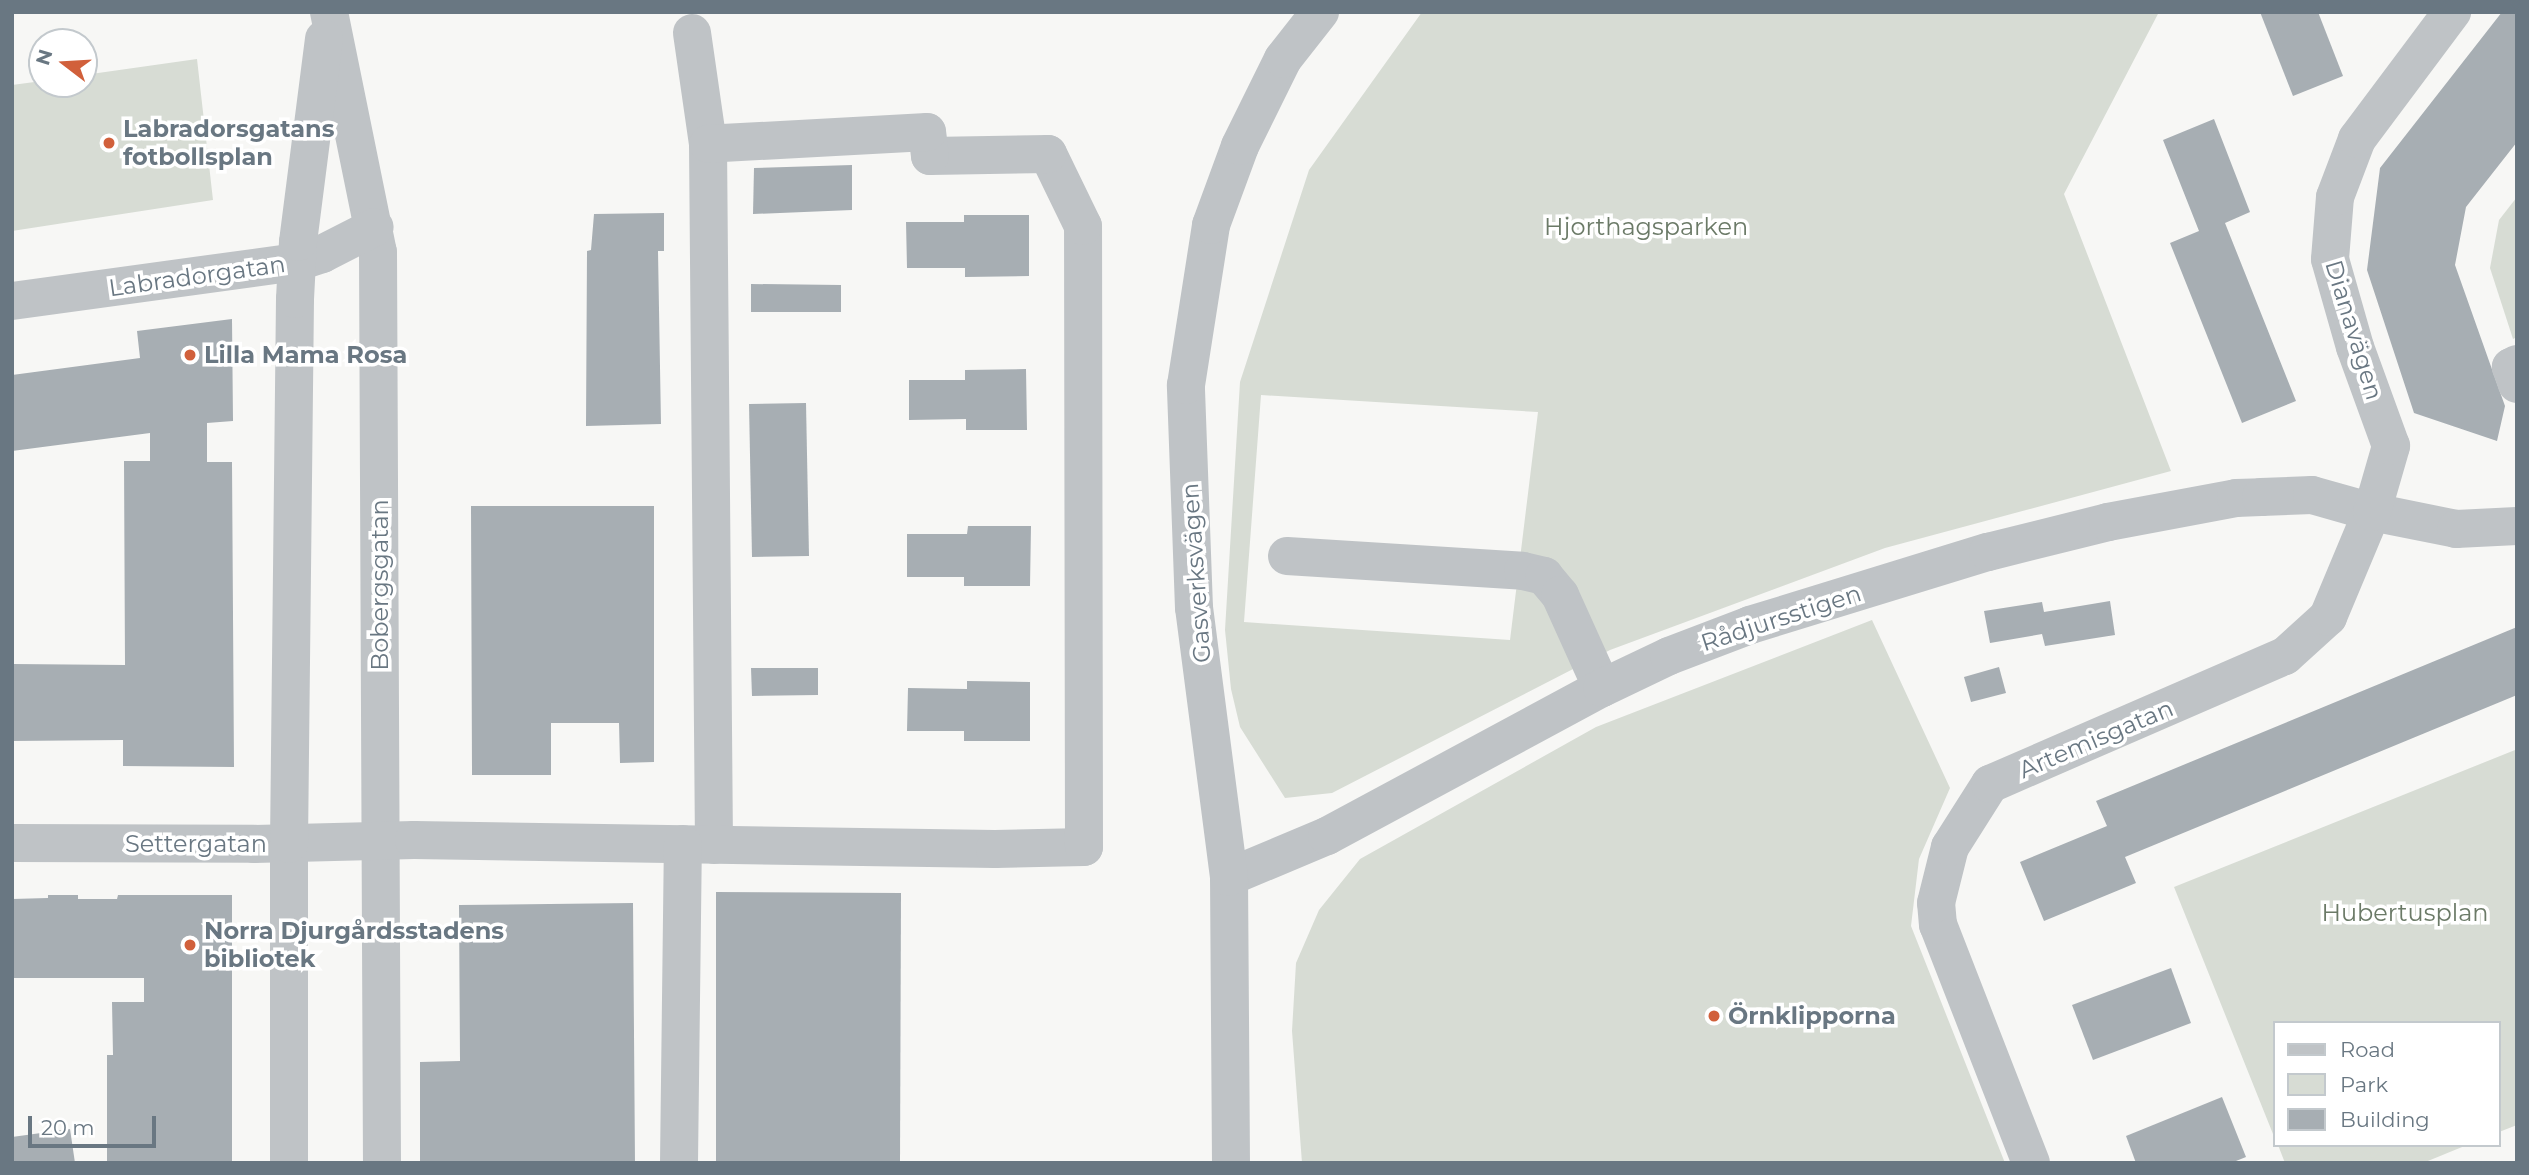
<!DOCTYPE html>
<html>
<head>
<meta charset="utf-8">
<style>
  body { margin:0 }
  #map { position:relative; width:2529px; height:1175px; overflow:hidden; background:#f7f7f5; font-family:Montserrat,sans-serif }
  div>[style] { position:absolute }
  .green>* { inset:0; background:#d7dcd4 }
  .building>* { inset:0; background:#a7aeb3 }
  .minor>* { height:38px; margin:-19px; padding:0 19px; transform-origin:19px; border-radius:19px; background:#bfc3c6 }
  .dots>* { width:19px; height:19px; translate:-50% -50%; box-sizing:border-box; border:4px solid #fff; border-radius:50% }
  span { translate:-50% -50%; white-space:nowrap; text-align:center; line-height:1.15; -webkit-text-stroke:7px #fff; paint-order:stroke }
  .poi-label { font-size:24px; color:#697782; font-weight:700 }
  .left { translate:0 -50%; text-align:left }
  .park-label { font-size:24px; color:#6b7a67 }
  .street-label { font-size:24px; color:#697782 }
  .frame { position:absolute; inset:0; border:14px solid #697782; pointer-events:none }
  .legend { position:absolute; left:2273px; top:1021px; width:228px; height:126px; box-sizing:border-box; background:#fff; border:2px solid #c3c9cd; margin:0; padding:9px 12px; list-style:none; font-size:21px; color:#697782 }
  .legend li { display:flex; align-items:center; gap:14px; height:35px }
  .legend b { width:35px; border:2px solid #c3c9cd }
  .north { position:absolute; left:28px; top:28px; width:70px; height:70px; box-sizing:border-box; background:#fff; border:2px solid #c3c9cd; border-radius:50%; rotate:287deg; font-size:19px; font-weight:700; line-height:28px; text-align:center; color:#697782 }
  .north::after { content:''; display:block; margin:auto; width:24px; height:32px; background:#d1603b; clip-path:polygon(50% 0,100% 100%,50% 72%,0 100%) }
  .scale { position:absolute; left:28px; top:1116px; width:128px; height:32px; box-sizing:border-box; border:4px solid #697782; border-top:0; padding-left:9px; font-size:21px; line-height:24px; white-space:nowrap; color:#697782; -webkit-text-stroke:5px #fff; paint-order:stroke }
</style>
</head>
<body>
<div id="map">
  <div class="green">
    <div style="clip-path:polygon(evenodd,1422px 12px,2159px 12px,2064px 194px,2171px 471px,1885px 548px,1610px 650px,1332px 793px,1285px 798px,1240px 727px,1231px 689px,1225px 630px,1240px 382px,1309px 170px,1422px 12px,1261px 395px,1538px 412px,1510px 640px,1244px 622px,1261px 395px)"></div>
    <div style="clip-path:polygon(197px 59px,213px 200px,12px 231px,12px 85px,42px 81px,42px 84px,84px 84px,84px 75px)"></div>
    <div style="clip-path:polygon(2517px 197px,2517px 337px,2513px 339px,2490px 268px,2499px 220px)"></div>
    <div style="clip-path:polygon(1872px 620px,1950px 788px,1919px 859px,1911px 926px,2005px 1163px,1302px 1163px,1292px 1031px,1296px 963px,1319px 910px,1360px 859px,1596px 727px)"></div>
    <div style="clip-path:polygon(2515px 750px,2517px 1125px,2499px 1132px,2499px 1023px,2275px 1023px,2275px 1139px,2174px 887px)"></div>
    <div style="clip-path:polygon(2278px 1145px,2467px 1145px,2423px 1163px,2285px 1163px)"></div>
  </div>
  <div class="building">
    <div style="clip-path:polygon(2260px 12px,2318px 12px,2343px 76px,2293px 96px)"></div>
    <div style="clip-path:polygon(2502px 12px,2517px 12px,2517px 142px,2466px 207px,2455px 265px,2505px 406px,2497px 441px,2414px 413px,2367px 270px,2380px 168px)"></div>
    <div style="clip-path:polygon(2214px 119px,2250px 212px,2225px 223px,2296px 401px,2242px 423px,2170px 243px,2199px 231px,2163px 140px)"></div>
    <div style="clip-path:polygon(852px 165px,852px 210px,753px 214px,754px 168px)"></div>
    <div style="clip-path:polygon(664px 213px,664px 251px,658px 251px,661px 424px,586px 426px,587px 251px,591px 250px,594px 214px)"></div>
    <div style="clip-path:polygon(964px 215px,1029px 215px,1029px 276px,965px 277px,965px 268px,907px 268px,906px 222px,964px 222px)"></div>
    <div style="clip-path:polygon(751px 284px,841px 285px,841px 312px,751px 312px)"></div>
    <div style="clip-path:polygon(232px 319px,233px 421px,207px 423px,207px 462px,232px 462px,234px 767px,123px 766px,123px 740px,12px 741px,12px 664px,125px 665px,124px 461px,150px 461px,150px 433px,12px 451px,12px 375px,140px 358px,137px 331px)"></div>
    <div style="clip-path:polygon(1026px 369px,1027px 430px,966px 430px,966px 419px,909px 420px,909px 380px,965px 380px,965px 370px)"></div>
    <div style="clip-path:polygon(806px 403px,809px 556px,752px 557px,749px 404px)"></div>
    <div style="clip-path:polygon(471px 506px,654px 506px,654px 762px,620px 763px,619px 723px,551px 723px,551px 775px,472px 775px)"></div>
    <div style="clip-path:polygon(968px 526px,1031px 526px,1030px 586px,964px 586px,964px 577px,907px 577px,907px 534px,967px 534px)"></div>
    <div style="clip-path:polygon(2110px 601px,2115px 635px,2045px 646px,2042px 634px,1990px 643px,1984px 611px,2042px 602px,2044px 612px)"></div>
    <div style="clip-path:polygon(2517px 627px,2517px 695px,2125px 857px,2136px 883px,2044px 921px,2020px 862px,2107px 826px,2096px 801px)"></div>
    <div style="clip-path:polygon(1999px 667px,2006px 693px,1971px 702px,1964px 677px)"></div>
    <div style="clip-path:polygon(751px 668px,818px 668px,818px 695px,752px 696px)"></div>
    <div style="clip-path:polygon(967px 681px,1030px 682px,1030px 741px,964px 741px,964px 731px,907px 731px,908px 688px,967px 689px)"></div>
    <div style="clip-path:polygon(716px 892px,901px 893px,900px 1163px,716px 1163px)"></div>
    <div style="clip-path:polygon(48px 895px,78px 895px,78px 899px,117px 899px,118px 895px,232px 895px,232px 1163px,107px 1163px,107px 1055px,113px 1055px,112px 1002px,144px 1002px,144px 978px,12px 978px,12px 899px,48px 898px)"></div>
    <div style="clip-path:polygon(633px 903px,635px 1163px,420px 1163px,420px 1062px,460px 1061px,459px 905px)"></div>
    <div style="clip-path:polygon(2171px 968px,2191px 1023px,2093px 1060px,2072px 1005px)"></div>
    <div style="clip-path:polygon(2222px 1097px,2246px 1157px,2231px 1163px,2136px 1163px,2126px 1136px)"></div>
    <div style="clip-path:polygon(70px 1129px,75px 1163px,12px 1163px,12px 1137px)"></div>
  </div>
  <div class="minor">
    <div style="left:329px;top:12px;width:245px;rotate:78.5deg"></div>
    <div style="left:378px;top:252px;width:911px;rotate:89.75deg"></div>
    <div style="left:692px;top:33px;width:112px;rotate:81.8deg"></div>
    <div style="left:708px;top:144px;width:701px;rotate:89.51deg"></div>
    <div style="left:12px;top:301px;width:289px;rotate:-7.8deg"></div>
    <div style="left:298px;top:262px;width:25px;rotate:-18deg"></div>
    <div style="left:322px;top:254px;width:59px;rotate:-27deg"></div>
    <div style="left:2517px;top:364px;width:7px;rotate:153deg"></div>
    <div style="left:2511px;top:367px;width:18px;rotate:71deg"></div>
    <div style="left:1287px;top:556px;width:236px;rotate:3.6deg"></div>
    <div style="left:1523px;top:571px;width:22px;rotate:13deg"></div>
    <div style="left:1544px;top:576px;width:25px;rotate:50deg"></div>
    <div style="left:1560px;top:595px;width:102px;rotate:65.7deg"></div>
    <div style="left:12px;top:843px;width:242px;rotate:0.2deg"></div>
    <div style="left:254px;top:844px;width:160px;rotate:-1.4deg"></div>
    <div style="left:414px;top:840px;width:581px;rotate:0.89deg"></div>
    <div style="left:995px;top:849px;width:89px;rotate:-1.3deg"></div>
    <div style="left:1084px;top:847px;width:621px;rotate:-90.09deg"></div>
    <div style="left:1083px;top:226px;width:80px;rotate:-115.9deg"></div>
    <div style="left:1048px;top:154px;width:118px;rotate:179deg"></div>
    <div style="left:930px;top:156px;width:24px;rotate:-97deg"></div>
    <div style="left:927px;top:132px;width:219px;rotate:176.9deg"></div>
    <div style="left:1229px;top:877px;width:106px;rotate:-22.7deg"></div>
    <div style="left:1327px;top:836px;width:312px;rotate:-28.3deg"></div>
    <div style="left:1602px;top:688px;width:74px;rotate:-25.5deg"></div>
    <div style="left:1669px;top:656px;width:87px;rotate:-20.9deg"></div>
    <div style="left:1750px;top:625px;width:249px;rotate:-17.1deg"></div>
    <div style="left:1988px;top:552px;width:124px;rotate:-14deg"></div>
    <div style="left:2108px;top:522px;width:130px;rotate:-10.6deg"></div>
    <div style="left:2236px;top:498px;width:25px;rotate:-2deg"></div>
    <div style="left:2261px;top:497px;width:51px;rotate:-2.2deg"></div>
    <div style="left:2312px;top:495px;width:62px;rotate:15.8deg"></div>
    <div style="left:2372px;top:512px;width:86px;rotate:11.4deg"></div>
    <div style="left:2456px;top:529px;width:61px;rotate:-2.8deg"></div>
    <div style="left:289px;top:1163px;width:319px;rotate:-90deg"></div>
    <div style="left:289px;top:844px;width:545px;rotate:-89.37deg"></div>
    <div style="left:295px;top:299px;width:57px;rotate:-87deg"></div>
    <div style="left:298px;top:242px;width:205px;rotate:-82.7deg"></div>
    <div style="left:679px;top:1163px;width:319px;rotate:-89.3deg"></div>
    <div style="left:1231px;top:1163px;width:286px;rotate:-90.4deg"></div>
    <div style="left:1229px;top:877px;width:271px;rotate:-97.4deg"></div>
    <div style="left:1194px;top:608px;width:223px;rotate:-92.1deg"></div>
    <div style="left:1186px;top:385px;width:162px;rotate:-81.1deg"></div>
    <div style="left:1211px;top:225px;width:84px;rotate:-69.8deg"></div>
    <div style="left:1240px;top:146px;width:97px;rotate:-63.7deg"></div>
    <div style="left:1283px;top:59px;width:60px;rotate:-51.8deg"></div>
    <div style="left:2031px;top:1163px;width:256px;rotate:-111.3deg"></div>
    <div style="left:1938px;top:925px;width:22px;rotate:-95deg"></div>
    <div style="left:1936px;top:903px;width:58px;rotate:-76deg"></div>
    <div style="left:1950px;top:847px;width:75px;rotate:-57.6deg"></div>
    <div style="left:1990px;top:784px;width:322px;rotate:-23.5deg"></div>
    <div style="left:2285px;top:656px;width:58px;rotate:-42.2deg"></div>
    <div style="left:2328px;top:617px;width:114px;rotate:-67.3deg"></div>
    <div style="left:2372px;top:512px;width:69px;rotate:-73.9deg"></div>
    <div style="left:2391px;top:446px;width:105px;rotate:-110deg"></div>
    <div style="left:2355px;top:347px;width:91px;rotate:-105.9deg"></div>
    <div style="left:2330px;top:259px;width:62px;rotate:-85.4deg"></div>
    <div style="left:2335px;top:197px;width:62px;rotate:-69.2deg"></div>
    <div style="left:2357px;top:139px;width:159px;rotate:-53.2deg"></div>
  </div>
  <div class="dots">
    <div style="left:109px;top:143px;background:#d1603b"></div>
    <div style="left:190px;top:355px;background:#d1603b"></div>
    <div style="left:190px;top:945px;background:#d1603b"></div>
    <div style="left:1714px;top:1016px;background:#d1603b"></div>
  </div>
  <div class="poi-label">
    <span class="left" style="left:123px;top:143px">Labradorsgatans<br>fotbollsplan</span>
    <span class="left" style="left:204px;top:355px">Lilla Mama Rosa</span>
    <span class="left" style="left:204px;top:945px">Norra Djurgårdsstadens<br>bibliotek</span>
    <span class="left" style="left:1728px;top:1016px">Örnklipporna</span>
  </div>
  <div class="park-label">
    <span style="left:1646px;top:227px">Hjorthagsparken</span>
    <span style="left:2405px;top:913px">Hubertusplan</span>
  </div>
  <div class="street-label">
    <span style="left:197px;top:276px;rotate:-8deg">Labradorgatan</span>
    <span style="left:2354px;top:330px;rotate:73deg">Dianavägen</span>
    <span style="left:1196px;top:573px;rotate:-94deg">Gasverksvägen</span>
    <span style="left:380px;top:585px;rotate:-90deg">Bobergsgatan</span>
    <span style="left:1781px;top:618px;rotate:-18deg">Rådjursstigen</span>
    <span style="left:2096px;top:739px;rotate:-23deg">Artemisgatan</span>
    <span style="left:196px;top:844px">Settergatan</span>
  </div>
  <div class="frame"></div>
  <ul class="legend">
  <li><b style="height:9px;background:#bfc3c6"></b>Road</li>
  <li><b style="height:19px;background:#d7dcd4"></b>Park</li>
  <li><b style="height:19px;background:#a7aeb3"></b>Building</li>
  </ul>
  <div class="north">N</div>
  <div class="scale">20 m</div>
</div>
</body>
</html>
